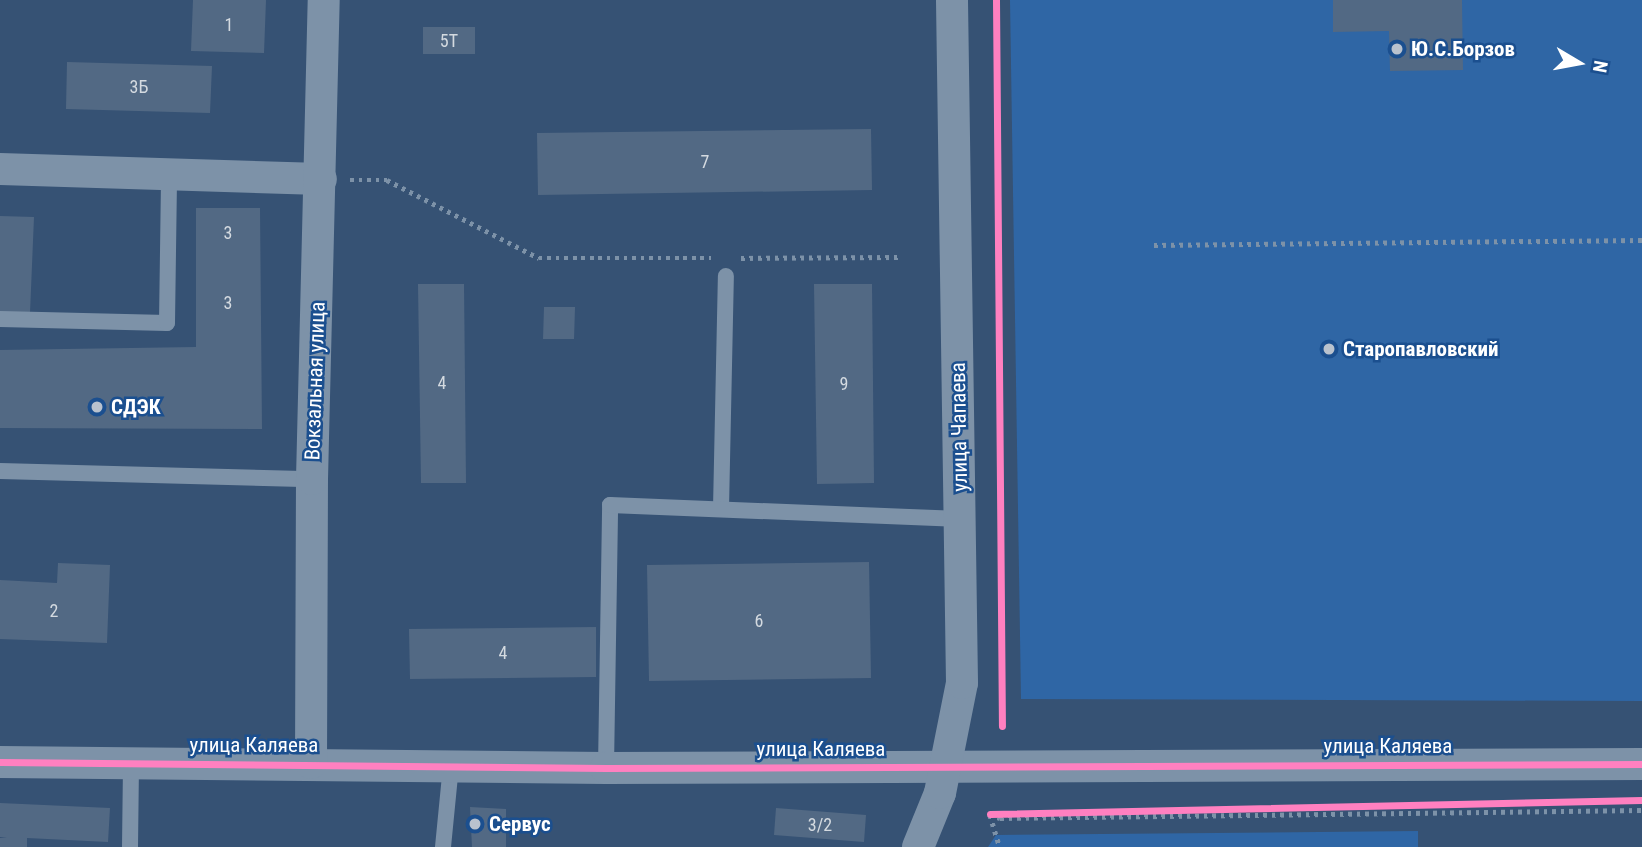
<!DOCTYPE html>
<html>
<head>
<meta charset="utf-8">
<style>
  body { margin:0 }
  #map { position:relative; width:1642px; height:847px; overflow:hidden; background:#365274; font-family:"Roboto Condensed",sans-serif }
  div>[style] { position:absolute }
  .green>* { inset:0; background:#2f66a5 }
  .building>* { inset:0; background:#526984 }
  .path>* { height:4.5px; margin-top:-2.25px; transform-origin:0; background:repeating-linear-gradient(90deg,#7d92a8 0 3.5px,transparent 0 8.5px) }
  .service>* { height:16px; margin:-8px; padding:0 8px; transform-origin:8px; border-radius:8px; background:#7d92a8 }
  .minor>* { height:32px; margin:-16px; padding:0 16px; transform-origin:16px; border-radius:16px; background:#7d92a8 }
  .cycleway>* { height:7px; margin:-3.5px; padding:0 3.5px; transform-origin:3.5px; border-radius:3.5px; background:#ff80c0 }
  .dots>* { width:19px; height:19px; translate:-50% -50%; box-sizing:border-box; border:4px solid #1b4f8f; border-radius:50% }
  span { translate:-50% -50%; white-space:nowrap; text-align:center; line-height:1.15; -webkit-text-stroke:5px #1b4f8f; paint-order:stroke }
  .number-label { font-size:18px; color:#d4dae0 }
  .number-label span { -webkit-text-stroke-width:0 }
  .poi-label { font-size:21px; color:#fff; font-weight:700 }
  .left { translate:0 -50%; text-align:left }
  .street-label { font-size:21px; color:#fff }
  .north { position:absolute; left:1544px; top:28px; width:70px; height:70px; -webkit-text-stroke:5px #1b4f8f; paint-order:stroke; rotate:100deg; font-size:19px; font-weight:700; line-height:28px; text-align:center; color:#fff }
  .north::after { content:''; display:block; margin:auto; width:24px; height:32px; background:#fff; clip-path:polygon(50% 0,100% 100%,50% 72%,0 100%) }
</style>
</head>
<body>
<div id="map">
  <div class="green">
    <div style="clip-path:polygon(1010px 0,1642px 0,1642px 701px,1021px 699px)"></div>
    <div style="clip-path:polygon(1418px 831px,1418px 847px,988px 847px,996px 835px)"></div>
  </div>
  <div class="building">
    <div style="clip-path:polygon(193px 0,266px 0,264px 53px,191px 51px)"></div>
    <div style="clip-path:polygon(1333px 0,1462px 0,1463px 70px,1390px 71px,1389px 31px,1333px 32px)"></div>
    <div style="clip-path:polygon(423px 27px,475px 27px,475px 54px,423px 54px)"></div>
    <div style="clip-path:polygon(67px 62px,212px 66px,210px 113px,66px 109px)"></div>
    <div style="clip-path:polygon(871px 129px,872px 190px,538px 195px,537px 133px)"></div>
    <div style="clip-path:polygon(196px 208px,260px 208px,262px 429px,0 428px,0 350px,196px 347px)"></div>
    <div style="clip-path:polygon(0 216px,34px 217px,30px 313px,0 312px)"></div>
    <div style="clip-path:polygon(418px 284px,464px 284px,466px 483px,421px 483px)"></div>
    <div style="clip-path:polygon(814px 284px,872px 284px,874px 483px,817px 484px)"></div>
    <div style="clip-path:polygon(544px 307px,575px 307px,574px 339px,543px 339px)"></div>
    <div style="clip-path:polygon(869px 562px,871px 678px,649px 681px,647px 565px)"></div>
    <div style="clip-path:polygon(58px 563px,110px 565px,107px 643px,0 639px,0 580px,57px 583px)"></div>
    <div style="clip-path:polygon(596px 627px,596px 677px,410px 679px,409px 629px)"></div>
    <div style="clip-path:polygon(0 803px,110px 808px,108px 842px,27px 838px,27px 847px,0 847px,0 838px,7px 837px,0 837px)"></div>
    <div style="clip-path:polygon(470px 807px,506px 809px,506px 847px,472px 847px)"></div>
    <div style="clip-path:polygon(776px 808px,866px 815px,864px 842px,774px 835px)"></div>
  </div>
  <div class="path">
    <div style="left:350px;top:180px;width:37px"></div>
    <div style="left:387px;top:180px;width:171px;rotate:27.2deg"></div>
    <div style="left:539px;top:258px;width:172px"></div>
    <div style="left:1154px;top:245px;width:488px;rotate:-0.6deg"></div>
    <div style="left:741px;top:258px;width:157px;rotate:-0.4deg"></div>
    <div style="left:990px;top:814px;width:11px;rotate:22deg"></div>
    <div style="left:1000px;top:818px;width:642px;rotate:-0.71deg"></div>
    <div style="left:990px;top:815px;width:34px;rotate:73deg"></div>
  </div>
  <div class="service">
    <div style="left:0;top:319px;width:167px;rotate:1.4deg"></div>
    <div style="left:167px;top:323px;width:145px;rotate:-89.2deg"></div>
    <div style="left:0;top:471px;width:312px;rotate:1.5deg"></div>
    <div style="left:721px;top:509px;width:233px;rotate:-88.8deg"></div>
    <div style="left:606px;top:768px;width:263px;rotate:-89.1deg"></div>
    <div style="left:610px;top:505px;width:351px;rotate:2.3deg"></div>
    <div style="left:130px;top:847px;width:85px;rotate:-89.3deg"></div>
    <div style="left:443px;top:847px;width:82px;rotate:-84.4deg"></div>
  </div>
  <div class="minor">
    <div style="left:0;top:169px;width:321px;rotate:1.8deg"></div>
    <div style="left:0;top:762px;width:606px;rotate:0.57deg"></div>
    <div style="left:606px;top:768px;width:1036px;rotate:-0.22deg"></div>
    <div style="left:311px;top:763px;width:284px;rotate:-89.8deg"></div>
    <div style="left:312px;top:479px;width:479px;rotate:-88.6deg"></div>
    <div style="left:918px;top:847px;width:58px;rotate:-67.8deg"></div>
    <div style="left:940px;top:793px;width:112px;rotate:-78.7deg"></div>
    <div style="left:962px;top:683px;width:683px;rotate:-90.84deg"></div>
  </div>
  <div class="cycleway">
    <div style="left:996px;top:0;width:726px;rotate:89.53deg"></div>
    <div style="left:0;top:762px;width:606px;rotate:0.57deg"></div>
    <div style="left:606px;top:768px;width:1036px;rotate:-0.22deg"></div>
    <div style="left:990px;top:814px;width:652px;rotate:-1.23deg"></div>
  </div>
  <div class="dots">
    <div style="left:1397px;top:49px;background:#b9c2ce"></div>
    <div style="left:1329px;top:349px;background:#b9c2ce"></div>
    <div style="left:97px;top:407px;background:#b9c2ce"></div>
    <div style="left:475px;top:824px;background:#b9c2ce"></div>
  </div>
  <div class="number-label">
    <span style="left:229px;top:25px">1</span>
    <span style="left:449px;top:41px">5Т</span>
    <span style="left:139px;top:87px">3Б</span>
    <span style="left:705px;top:162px">7</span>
    <span style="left:228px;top:233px">3</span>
    <span style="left:228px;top:303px">3</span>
    <span style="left:442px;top:383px">4</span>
    <span style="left:844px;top:384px">9</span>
    <span style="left:54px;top:611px">2</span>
    <span style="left:759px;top:621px">6</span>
    <span style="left:503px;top:653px">4</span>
    <span style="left:820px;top:825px">3/2</span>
  </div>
  <div class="poi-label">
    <span class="left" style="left:1411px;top:49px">Ю.С.Борзов</span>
    <span class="left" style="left:1343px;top:349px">Старопавловский</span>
    <span class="left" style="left:111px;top:407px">СДЭК</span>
    <span class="left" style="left:489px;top:824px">Сервус</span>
  </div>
  <div class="street-label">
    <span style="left:315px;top:381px;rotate:-88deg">Вокзальная улица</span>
    <span style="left:959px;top:427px;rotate:-91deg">улица Чапаева</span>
    <span style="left:254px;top:745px">улица Каляева</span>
    <span style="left:1388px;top:746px">улица Каляева</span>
    <span style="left:821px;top:749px">улица Каляева</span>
  </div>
  <div class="north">N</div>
</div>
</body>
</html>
